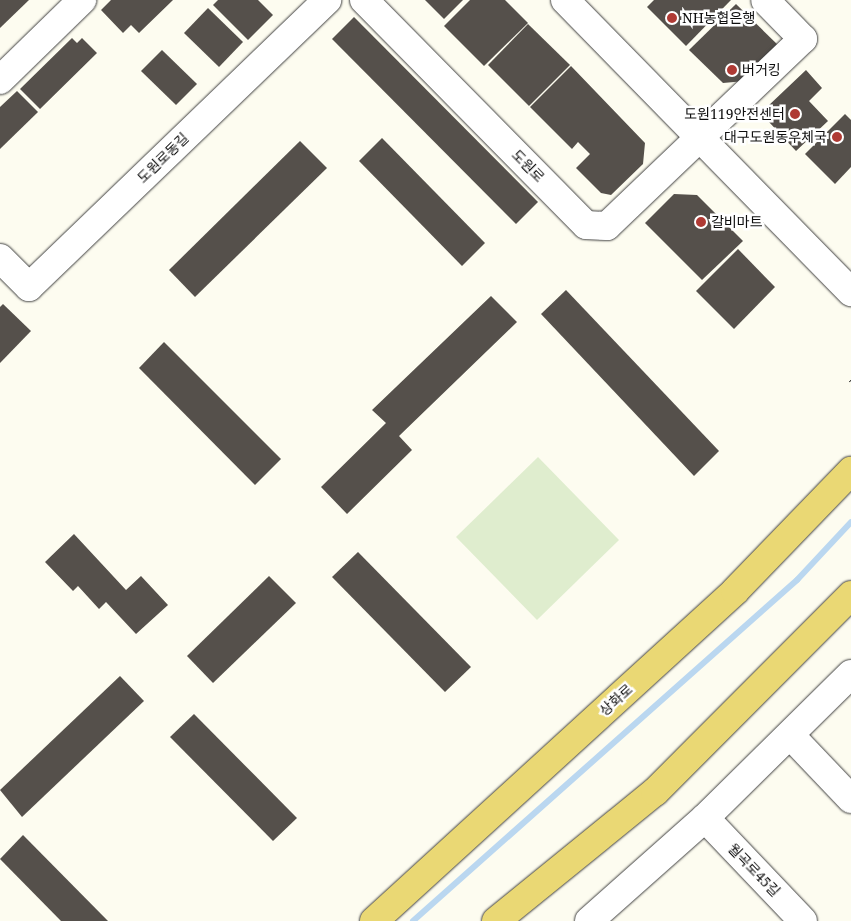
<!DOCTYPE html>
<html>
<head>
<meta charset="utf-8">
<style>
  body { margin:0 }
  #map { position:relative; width:851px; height:921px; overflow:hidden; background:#fdfcf0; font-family:"Noto Serif","Noto Sans KR",serif }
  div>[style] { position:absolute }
  .pitch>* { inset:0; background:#dfedce }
  .stream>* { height:6px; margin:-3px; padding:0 3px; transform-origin:3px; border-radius:3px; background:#bad7f0 }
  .building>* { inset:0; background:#55504b }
  .path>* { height:3px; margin-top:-1.5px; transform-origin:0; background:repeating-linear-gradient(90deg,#303030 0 5px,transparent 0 7.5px) }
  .roads { filter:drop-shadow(0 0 1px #414141) drop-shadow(0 0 1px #414141) }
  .minor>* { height:28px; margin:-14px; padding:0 14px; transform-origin:14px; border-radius:14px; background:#fff }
  .major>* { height:28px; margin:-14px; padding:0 14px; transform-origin:14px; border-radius:14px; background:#ead874 }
  .dots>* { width:14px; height:14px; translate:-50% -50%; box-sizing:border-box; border:2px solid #fff; border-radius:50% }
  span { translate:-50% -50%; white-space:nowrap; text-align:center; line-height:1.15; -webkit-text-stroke:5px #fff; paint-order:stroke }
  .poi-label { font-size:14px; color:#0e0e0e }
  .left { translate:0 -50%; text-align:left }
  .right { translate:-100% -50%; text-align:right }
  .street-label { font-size:14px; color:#0e0e0e }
</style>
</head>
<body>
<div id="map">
  <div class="pitch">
    <div style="clip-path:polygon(538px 457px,619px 540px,537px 620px,456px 537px)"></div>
  </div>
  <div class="stream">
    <div style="left:413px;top:921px;width:514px;rotate:-41.61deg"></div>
    <div style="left:797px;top:580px;width:79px;rotate:-47deg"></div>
  </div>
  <div class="building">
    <div style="clip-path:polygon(0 0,29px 0,0 28px)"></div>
    <div style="clip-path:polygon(111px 0,173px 0,139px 33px,131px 25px,123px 33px,101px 10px)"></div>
    <div style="clip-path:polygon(218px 0,258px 0,273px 15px,248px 40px,213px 5px)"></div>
    <div style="clip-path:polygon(425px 0,463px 0,444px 19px)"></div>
    <div style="clip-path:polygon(470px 0,505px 0,528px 23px,484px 66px,444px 26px)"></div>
    <div style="clip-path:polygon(654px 0,731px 0,686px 46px,647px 7px)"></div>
    <div style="clip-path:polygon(736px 4px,780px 47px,745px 81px,723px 83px,689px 50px)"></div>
    <div style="clip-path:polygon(208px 8px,243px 42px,219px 67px,184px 33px)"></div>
    <div style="clip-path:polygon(354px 17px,538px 202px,516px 224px,332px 39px)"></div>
    <div style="clip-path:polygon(528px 24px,570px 65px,529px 106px,488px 65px)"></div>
    <div style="clip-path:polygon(72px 38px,77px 43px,82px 38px,97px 53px,40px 109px,20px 89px)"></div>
    <div style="clip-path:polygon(162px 50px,197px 84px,176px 105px,141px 71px)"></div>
    <div style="clip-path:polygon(571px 66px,645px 143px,643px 164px,611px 195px,601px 193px,576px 168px,590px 154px,578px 142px,572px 149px,530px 107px)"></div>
    <div style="clip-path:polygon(806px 70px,822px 88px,809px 101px,828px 121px,796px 151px,769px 122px,767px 107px)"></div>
    <div style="clip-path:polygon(17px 91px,38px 112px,0 149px,0 107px)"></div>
    <div style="clip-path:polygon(845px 114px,851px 120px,851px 167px,835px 184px,805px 154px)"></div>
    <div style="clip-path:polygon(382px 138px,485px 243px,462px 266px,359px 161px)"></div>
    <div style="clip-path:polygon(300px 141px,327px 168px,195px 297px,169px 270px)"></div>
    <div style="clip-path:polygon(674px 194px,697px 195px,743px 241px,702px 280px,645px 223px)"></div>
    <div style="clip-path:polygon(738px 249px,775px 287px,734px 329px,696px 291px)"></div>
    <div style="clip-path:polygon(566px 290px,719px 451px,694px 476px,541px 314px)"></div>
    <div style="clip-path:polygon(491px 296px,517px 322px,399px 436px,412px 450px,347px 514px,321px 487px,386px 423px,372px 410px)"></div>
    <div style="clip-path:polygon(3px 304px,31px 331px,0 363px,0 307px)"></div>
    <div style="clip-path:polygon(164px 342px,281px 459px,255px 485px,139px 368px)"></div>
    <div style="clip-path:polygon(74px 534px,126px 590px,141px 576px,168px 605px,136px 634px,106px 602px,99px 609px,78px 586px,73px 591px,45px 562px)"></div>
    <div style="clip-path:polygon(358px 552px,471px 667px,445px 692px,332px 577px)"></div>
    <div style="clip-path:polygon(269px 576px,296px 603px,213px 683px,187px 656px)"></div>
    <div style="clip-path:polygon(120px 676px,144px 701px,22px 817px,0 790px)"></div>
    <div style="clip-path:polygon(194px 714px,297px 818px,273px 841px,170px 737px)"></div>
    <div style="clip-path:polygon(23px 835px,108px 921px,61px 921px,0 859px)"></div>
  </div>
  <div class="path">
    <div style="left:850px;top:380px;width:1px;rotate:45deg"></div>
  </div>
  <div class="roads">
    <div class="minor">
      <div style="left:364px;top:0;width:316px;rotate:45.4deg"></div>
      <div style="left:586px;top:225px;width:21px;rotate:3deg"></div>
      <div style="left:607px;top:226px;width:271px;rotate:-43.7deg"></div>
      <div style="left:803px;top:39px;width:54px;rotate:-134.3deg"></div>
      <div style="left:565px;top:0;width:409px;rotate:45.6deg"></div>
      <div style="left:0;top:80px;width:115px;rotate:-44.3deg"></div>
      <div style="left:0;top:258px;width:41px;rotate:45deg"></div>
      <div style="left:29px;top:287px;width:414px;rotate:-43.9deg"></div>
      <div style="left:791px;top:736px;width:87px;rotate:46.4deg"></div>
      <div style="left:705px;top:818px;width:142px;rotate:46.4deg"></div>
      <div style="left:589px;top:921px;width:155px;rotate:-41.6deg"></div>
      <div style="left:705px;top:818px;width:205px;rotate:-44.6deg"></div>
    </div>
    <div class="major">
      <div style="left:374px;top:921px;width:489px;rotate:-42.4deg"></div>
      <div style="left:735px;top:591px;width:167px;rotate:-46deg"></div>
      <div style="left:496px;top:921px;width:205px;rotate:-39.1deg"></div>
      <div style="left:655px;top:792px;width:278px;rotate:-45.1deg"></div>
    </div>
  </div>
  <div class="dots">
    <div style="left:672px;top:18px;background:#af3a34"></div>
    <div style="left:732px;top:70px;background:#af3a34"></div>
    <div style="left:795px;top:114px;background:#af3a34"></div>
    <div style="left:837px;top:137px;background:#af3a34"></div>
    <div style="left:701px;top:222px;background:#af3a34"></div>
  </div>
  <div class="poi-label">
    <span class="left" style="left:682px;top:18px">NH농협은행</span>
    <span class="left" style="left:742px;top:70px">버거킹</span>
    <span class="right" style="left:785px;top:114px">도원119안전센터</span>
    <span class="right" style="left:827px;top:137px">대구도원동우체국</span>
    <span class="left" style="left:711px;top:222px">갈비마트</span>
  </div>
  <div class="street-label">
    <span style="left:163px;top:158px;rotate:-44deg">도원로동길</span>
    <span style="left:528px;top:166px;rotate:45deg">도원로</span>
    <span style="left:616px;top:700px;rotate:-42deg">상화로</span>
    <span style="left:754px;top:870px;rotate:46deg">월곡로45길</span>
  </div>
</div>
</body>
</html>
